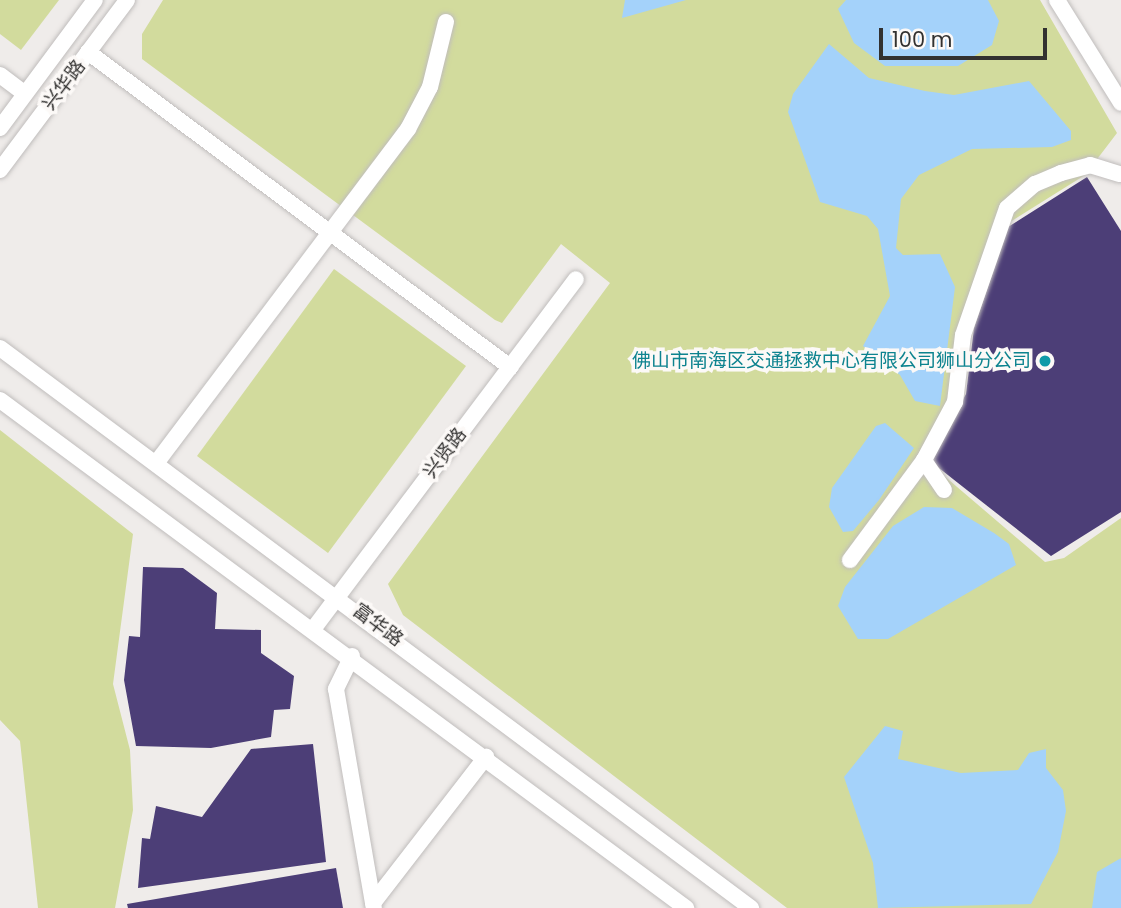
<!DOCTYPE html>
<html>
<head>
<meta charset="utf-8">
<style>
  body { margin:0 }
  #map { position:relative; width:1121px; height:908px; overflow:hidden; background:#efecea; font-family:Poppins,"Noto Sans SC",sans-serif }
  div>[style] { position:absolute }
  .green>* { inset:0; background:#d2db9d }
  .water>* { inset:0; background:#a4d2fa }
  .building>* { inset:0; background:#4c3e77 }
  .roads { filter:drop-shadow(0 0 2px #c0bdbc) drop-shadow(0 0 2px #c0bdbc) }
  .minor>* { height:16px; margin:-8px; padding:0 8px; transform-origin:8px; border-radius:8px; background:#fff }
  .dots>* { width:19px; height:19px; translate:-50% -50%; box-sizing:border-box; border:4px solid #fcf9f7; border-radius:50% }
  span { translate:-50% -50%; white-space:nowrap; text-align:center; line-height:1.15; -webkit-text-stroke:7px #fcf9f7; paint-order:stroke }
  .street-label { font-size:19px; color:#323130 }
  .culture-label { font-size:19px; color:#0d838f }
  .right { translate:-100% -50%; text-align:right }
  .scale { position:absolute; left:879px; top:28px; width:168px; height:32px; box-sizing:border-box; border:4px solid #323130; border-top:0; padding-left:9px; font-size:21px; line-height:24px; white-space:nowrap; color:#323130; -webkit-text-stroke:5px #fcf9f7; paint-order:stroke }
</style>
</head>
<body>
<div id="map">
  <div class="green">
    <div style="clip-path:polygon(0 0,59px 0,21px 50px,0 34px)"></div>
    <div style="clip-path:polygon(163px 0,1040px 0,1117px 133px,1085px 175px,1007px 224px,970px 326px,964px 394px,929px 463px,1045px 562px,1064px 558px,1121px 518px,1121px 908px,787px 908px,403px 615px,388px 584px,610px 283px,561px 244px,502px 323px,495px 320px,142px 59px,142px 34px)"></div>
    <div style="clip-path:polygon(334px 269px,466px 366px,328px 553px,197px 456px)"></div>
    <div style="clip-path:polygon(0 430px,133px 534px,113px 684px,130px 750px,133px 810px,115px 908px,38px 908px,20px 741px,0 720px)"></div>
  </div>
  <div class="water">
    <div style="clip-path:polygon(625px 0,686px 0,622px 18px)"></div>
    <div style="clip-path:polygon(846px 0,988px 0,999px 21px,992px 45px,958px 66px,885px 66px,854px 43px,838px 9px)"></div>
    <div style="clip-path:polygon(829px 44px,869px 78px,925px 91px,954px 95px,1029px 81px,1071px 131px,1071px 140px,1052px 147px,972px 149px,919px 175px,901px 199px,896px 248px,903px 255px,940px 254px,955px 287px,940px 406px,915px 401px,900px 375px,863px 346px,890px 296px,878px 229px,867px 216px,820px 202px,788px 112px,793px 94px)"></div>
    <div style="clip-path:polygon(885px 423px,914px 448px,879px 500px,853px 531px,843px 532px,829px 507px,832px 488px,876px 426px)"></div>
    <div style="clip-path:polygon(924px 507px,952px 508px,994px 533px,1009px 544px,1016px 565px,888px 639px,858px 639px,838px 606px,845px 587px,893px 526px)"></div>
    <div style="clip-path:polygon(885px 726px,903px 731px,898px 759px,961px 773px,1018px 770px,1029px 753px,1046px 749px,1046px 768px,1063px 790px,1066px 811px,1058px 852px,1031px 904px,878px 908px,873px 863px,844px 777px)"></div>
    <div style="clip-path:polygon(1121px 858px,1121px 908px,1092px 908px,1097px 872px)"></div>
  </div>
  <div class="building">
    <div style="clip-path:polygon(1087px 177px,1121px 231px,1121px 512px,1051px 556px,930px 461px,966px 394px,974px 328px,1008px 227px)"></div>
    <div style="clip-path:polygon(143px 567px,183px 568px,217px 593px,215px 629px,261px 630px,261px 653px,294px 676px,290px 709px,274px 710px,271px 737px,211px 748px,136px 746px,124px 680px,129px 636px,140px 637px)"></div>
    <div style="clip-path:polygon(313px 744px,326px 862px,138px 888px,142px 838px,150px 839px,156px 806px,202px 817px,251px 749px)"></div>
    <div style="clip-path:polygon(336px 868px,343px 908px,128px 908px,127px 904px)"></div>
  </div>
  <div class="roads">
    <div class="minor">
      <div style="left:1057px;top:0;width:121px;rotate:58.1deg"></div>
      <div style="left:88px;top:52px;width:527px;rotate:36.74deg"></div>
      <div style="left:0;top:75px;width:31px;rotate:37deg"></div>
      <div style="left:0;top:128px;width:159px;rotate:-53.4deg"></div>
      <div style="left:0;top:170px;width:212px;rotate:-53.2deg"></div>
      <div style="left:0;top:348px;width:937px;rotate:36.71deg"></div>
      <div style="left:0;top:400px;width:854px;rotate:36.52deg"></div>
      <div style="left:157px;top:462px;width:417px;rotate:-53deg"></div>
      <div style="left:408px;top:129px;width:47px;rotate:-62.4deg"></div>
      <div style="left:430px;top:87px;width:67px;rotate:-76.2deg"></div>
      <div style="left:944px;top:490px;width:36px;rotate:-124deg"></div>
      <div style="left:924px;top:460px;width:66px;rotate:-61.9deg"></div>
      <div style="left:955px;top:402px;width:67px;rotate:-83.2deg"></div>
      <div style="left:963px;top:335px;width:134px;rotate:-70.9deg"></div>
      <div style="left:1007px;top:208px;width:37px;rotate:-41deg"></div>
      <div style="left:1035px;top:184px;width:28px;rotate:-23deg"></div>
      <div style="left:1061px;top:173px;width:30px;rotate:-15deg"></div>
      <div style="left:1090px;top:165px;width:31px;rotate:17deg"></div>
      <div style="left:850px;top:560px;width:124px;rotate:-53.5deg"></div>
      <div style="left:314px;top:628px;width:436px;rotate:-53.1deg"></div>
      <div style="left:352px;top:656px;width:37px;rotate:116deg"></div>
      <div style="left:336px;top:689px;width:222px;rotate:80.2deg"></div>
      <div style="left:373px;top:903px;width:185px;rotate:-52.3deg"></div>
    </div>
  </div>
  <div class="dots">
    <div style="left:1045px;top:361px;background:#0f9aa8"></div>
  </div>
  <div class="street-label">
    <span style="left:64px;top:85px;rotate:-53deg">兴华路</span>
    <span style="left:445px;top:453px;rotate:-53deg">兴贤路</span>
    <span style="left:378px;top:625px;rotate:37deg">富华路</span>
  </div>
  <div class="culture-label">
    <span class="right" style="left:1031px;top:361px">佛山市南海区交通拯救中心有限公司狮山分公司</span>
  </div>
  <div class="scale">100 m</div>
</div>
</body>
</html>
